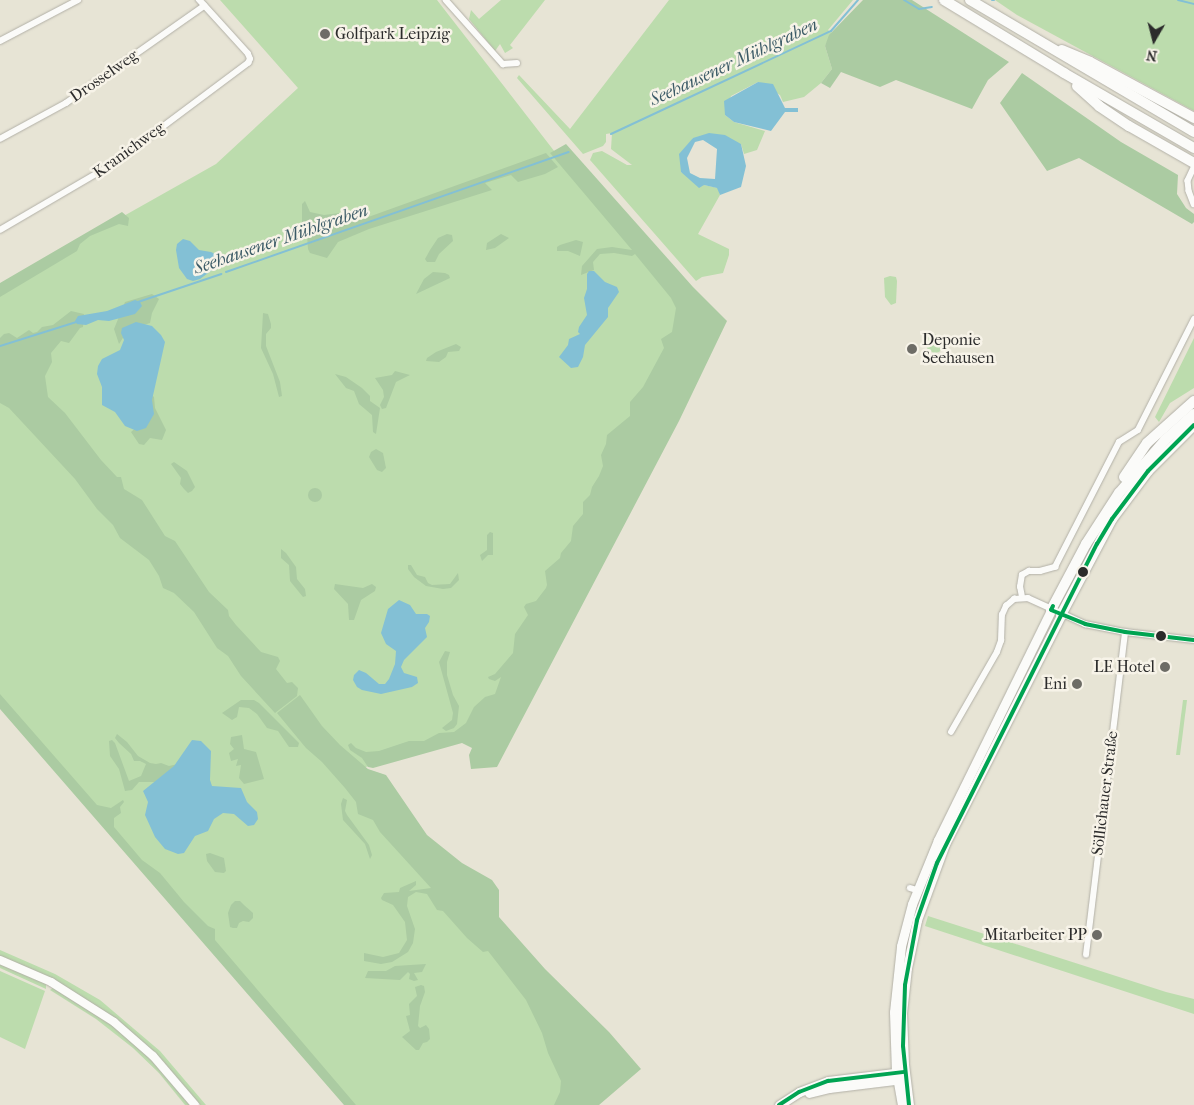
<!DOCTYPE html>
<html>
<head>
<meta charset="utf-8">
<style>
  body { margin:0 }
  #map { position:relative; width:1194px; height:1105px; overflow:hidden; background:#e7e4d5; font-family:"IM FELL French Canon",serif }
  div>[style] { position:absolute }
  .green>* { inset:0; background:#bcdcad }
  .forest>* { inset:0; background:#abcba2 }
  .round { border-radius:50% }
  .water>* { inset:0; background:#83c0d5 }
  .stream>* { height:2px; margin:-1px; padding:0 1px; transform-origin:1px; border-radius:1px; background:#83c0d5 }
  .roads { filter:drop-shadow(0 0 1px #b2b0a7) drop-shadow(0 0 1px #b2b0a7) }
  .street>* { height:5.5px; margin:-2.75px; padding:0 2.75px; transform-origin:2.75px; border-radius:2.75px; background:#fbfbf9 }
  .secondary>* { height:8px; margin:-4px; padding:0 4px; transform-origin:4px; border-radius:4px; background:#fbfbf9 }
  .primary>* { height:9px; margin:-4.5px; padding:0 4.5px; transform-origin:4.5px; border-radius:4.5px; background:#fbfbf9 }
  .highway>* { height:10px; margin:-5px; padding:0 5px; transform-origin:5px; border-radius:5px; background:#fbfbf9 }
  .bus-1>* { height:4px; margin:-2px; padding:0 2px; transform-origin:2px; border-radius:2px; background:#00a452 }
  .dots>* { width:14px; height:14px; translate:-50% -50%; box-sizing:border-box; border:2px solid #f7f3e8; border-radius:50% }
  span { translate:-50% -50%; white-space:nowrap; text-align:center; line-height:1.15; -webkit-text-stroke:5px #f7f3e8; paint-order:stroke }
  .poi-label { font-size:16px; color:#2b2b2b }
  .left { translate:0 -50%; text-align:left }
  .right { translate:-100% -50%; text-align:right }
  .street-label { font-size:16px; color:#2b2b2b }
  .water-label { font-size:18px; color:#3b5a66; font-style:italic }
  .north { position:absolute; left:1129px; top:15px; width:50px; height:50px; -webkit-text-stroke:4px #f7f3e8; paint-order:stroke; rotate:188deg; font-size:14px; font-weight:700; line-height:20px; text-align:center; color:#2b2b2b }
  .north::after { content:''; display:block; margin:auto; width:18px; height:22px; background:#2b2b2b; clip-path:polygon(50% 0,100% 100%,50% 72%,0 100%) }
</style>
</head>
<body>
<div id="map">
  <div class="green">
    <div style="clip-path:polygon(220px 0,437px 0,565px 165px,689px 316px,480px 735px,355px 770px,620px 1079px,590px 1105px,350px 1105px,0 703px,0 296px,90px 235px,216px 164px,298px 88px)"></div>
    <div style="clip-path:polygon(501px 0,545px 0,510px 45px,513px 48px,505px 53px,500px 44px,495px 51px,469px 19px,471px 10px,479px 19px)"></div>
    <div style="clip-path:polygon(669px 0,853px 0,828px 30px,832px 33px,825px 46px,832px 69px,821px 83px,804px 97px,783px 102px,780px 95px,758px 82px,731px 96px,725px 115px,734px 122px,765px 131px,757px 150px,744px 154px,741px 144px,693px 138px,681px 172px,704px 185px,718px 188px,720px 195px,698px 234px,729px 249px,729px 255px,723px 273px,702px 277px,696px 281px,590px 160px,593px 153px,602px 151px,627px 165px,632px 165px,611px 149px,612px 133px,606px 134px,606px 142px,603px 146px,583px 154px,517px 78px,519px 75px,570px 129px)"></div>
    <div style="clip-path:polygon(995px 0,1194px 0,1194px 111px,1017px 15px)"></div>
    <div style="clip-path:polygon(890px 276px,896px 277px,897px 281px,896px 303px,891px 305px,885px 297px,884px 278px)"></div>
    <div style="clip-path:polygon(931px 332px,936px 335px,941px 344px,942px 349px,939px 352px,934px 353px,928px 350px,923px 339px,925px 333px)"></div>
    <div style="clip-path:polygon(1194px 338px,1194px 388px,1170px 403px,1159px 422px,1155px 417px)"></div>
    <div style="clip-path:polygon(1183px 700px,1187px 700px,1180px 755px,1176px 755px)"></div>
    <div style="clip-path:polygon(928px 916px,1166px 992px,1194px 999px,1194px 1014px,925px 926px)"></div>
    <div style="clip-path:polygon(0 950px,55px 974px,100px 1000px,160px 1051px,206px 1105px,200px 1105px,156px 1055px,104px 1011px,53px 980px,0 956px)"></div>
    <div style="clip-path:polygon(0 963px,46px 983px,46px 989px,0 968px)"></div>
    <div style="clip-path:polygon(0 971px,45px 991px,25px 1049px,0 1037px)"></div>
    <div style="clip-path:polygon(54px 987px,90px 1008px,125px 1035px,151px 1058px,191px 1105px,185px 1105px,159px 1073px,133px 1048px,96px 1019px,50px 990px)"></div>
  </div>
  <div class="forest">
    <div style="clip-path:polygon(863px 0,912px 0,1009px 62px,988px 80px,972px 109px,896px 80px,880px 87px,841px 72px,830px 88px,821px 83px,832px 69px,825px 46px,829px 35px)"></div>
    <div style="clip-path:polygon(1022px 73px,1121px 142px,1178px 175px,1177px 194px,1186px 208px,1194px 214px,1194px 222px,1192px 224px,1079px 158px,1047px 171px,1000px 103px)"></div>
    <div style="clip-path:polygon(566px 144px,693px 287px,727px 321px,679px 421px,497px 767px,471px 769px,469px 755px,472px 748px,462px 743px,373px 768px,368px 767px,362px 758px,350px 750px,348px 745px,351px 743px,356px 748px,366px 752px,379px 751px,409px 741px,424px 741px,439px 733px,454px 732px,466px 723px,474px 707px,485px 697px,495px 694px,501px 677px,495px 681px,489px 679px,488px 677px,495px 674px,513px 653px,515px 634px,528px 615px,524px 607px,526px 604px,536px 601px,546px 588px,547px 585px,545px 571px,560px 558px,561px 553px,571px 541px,573px 526px,583px 514px,583px 502px,590px 495px,592px 487px,599px 476px,603px 466px,601px 455px,606px 444px,607px 435px,630px 416px,630px 402px,643px 387px,664px 348px,661px 339px,672px 332px,676px 308px,671px 298px,635px 254px,632px 256px,614px 253px,600px 254px,593px 262px,594px 270px,581px 275px,582px 266px,597px 249px,612px 247px,632px 250px,550px 153px)"></div>
    <div style="clip-path:polygon(546px 153px,558px 167px,545px 174px,518px 182px,511px 175px,485px 183px,492px 190px,369px 229px,338px 242px,327px 258px,310px 253px,308px 249px,307px 235px,315px 229px,302px 222px,302px 204px,305px 201px,310px 212px,324px 215px,340px 213px,350px 220px,360px 220px)"></div>
    <div style="clip-path:polygon(122px 212px,129px 218px,128px 226px,119px 224px,90px 236px,80px 244px,77px 251px,0 297px,0 283px)"></div>
    <div style="clip-path:polygon(447px 234px,452px 235px,453px 241px,439px 254px,435px 262px,427px 262px,425px 259px,430px 250px,438px 238px)"></div>
    <div style="clip-path:polygon(501px 234px,509px 238px,495px 248px,486px 250px,487px 243px)"></div>
    <div style="clip-path:polygon(576px 240px,583px 242px,580px 256px,568px 251px,557px 251px,557px 247px,560px 245px)"></div>
    <div style="clip-path:polygon(433px 272px,445px 273px,449px 275px,450px 278px,416px 294px,424px 279px)"></div>
    <div style="clip-path:polygon(152px 294px,159px 299px,152px 313px,150px 323px,128px 330px,119px 344px,114px 329px,125px 302px)"></div>
    <div style="clip-path:polygon(71px 311px,84px 314px,83px 327px,80px 328px,69px 343px,61px 341px,51px 353px,52px 362px,45px 376px,48px 397px,65px 413px,101px 460px,117px 477px,121px 477px,124px 489px,142px 500px,165px 536px,175px 541px,209px 592px,228px 610px,229px 616px,236px 625px,261px 652px,278px 657px,280px 661px,276px 669px,287px 683px,292px 682px,298px 688px,297px 696px,275px 713px,241px 676px,228px 656px,217px 648px,194px 612px,174px 593px,163px 588px,159px 576px,149px 560px,120px 538px,113px 525px,97px 509px,75px 479px,9px 408px,0 403px,0 338px,4px 334px,9px 333px,17px 338px,29px 330px,33px 333px,37px 332px,42px 327px,53px 325px)"></div>
    <div style="clip-path:polygon(263px 313px,268px 314px,271px 324px,271px 328px,266px 334px,266px 346px,280px 382px,282px 396px,279px 397px,273px 374px,261px 348px)"></div>
    <div style="clip-path:polygon(456px 344px,461px 347px,459px 351px,448px 352px,446px 357px,439px 362px,426px 361px,427px 358px,436px 352px)"></div>
    <div style="clip-path:polygon(395px 371px,410px 375px,396px 382px,386px 408px,382px 409px,380px 405px,384px 397px,383px 390px,375px 378px,392px 375px)"></div>
    <div style="clip-path:polygon(335px 374px,346px 377px,362px 388px,370px 396px,370px 401px,380px 408px,376px 434px,373px 432px,372px 415px,359px 404px,354px 391px,346px 388px)"></div>
    <div style="clip-path:polygon(149px 392px,154px 397px,155px 408px,166px 430px,162px 440px,150px 438px,144px 445px,139px 444px,131px 432px,139px 425px)"></div>
    <div style="clip-path:polygon(376px 449px,383px 453px,386px 468px,382px 472px,377px 470px,369px 457px,371px 452px)"></div>
    <div style="clip-path:polygon(174px 462px,187px 471px,195px 487px,192px 491px,188px 493px,184px 489px,180px 484px,181px 478px,171px 464px)"></div>
    <div class="round" style="left:308px;top:488px;width:14px;height:14px"></div>
    <div style="clip-path:polygon(490px 532px,493px 533px,493px 555px,488px 555px,482px 561px,480px 555px,487px 550px,487px 535px)"></div>
    <div style="clip-path:polygon(281px 549px,286px 553px,296px 567px,297px 579px,305px 589px,306px 596px,303px 597px,290px 581px,289px 565px,281px 558px)"></div>
    <div style="clip-path:polygon(408px 565px,411px 565px,417px 575px,425px 577px,428px 583px,432px 585px,450px 584px,458px 573px,459px 580px,451px 588px,443px 589px,426px 586px,414px 577px,408px 569px)"></div>
    <div style="clip-path:polygon(335px 584px,363px 588px,372px 584px,376px 587px,375px 591px,361px 600px,354px 620px,349px 620px,348px 604px,334px 589px)"></div>
    <div style="clip-path:polygon(445px 651px,450px 652px,447px 662px,447px 675px,453px 695px,459px 706px,457px 724px,454px 728px,446px 731px,442px 728px,452px 720px,453px 713px,439px 662px)"></div>
    <div style="clip-path:polygon(0 694px,97px 805px,111px 808px,123px 800px,124px 802px,120px 807px,121px 813px,114px 818px,114px 827px,142px 860px,160px 873px,184px 902px,208px 926px,215px 929px,215px 940px,356px 1105px,344px 1105px,0 709px)"></div>
    <div style="clip-path:polygon(300px 695px,322px 726px,340px 745px,368px 769px,386px 775px,427px 835px,462px 863px,492px 880px,499px 890px,499px 917px,545px 969px,609px 1032px,641px 1069px,599px 1105px,554px 1105px,560px 1092px,561px 1081px,548px 1053px,542px 1033px,526px 1000px,488px 951px,483px 952px,467px 938px,443px 911px,437px 910px,427px 894px,416px 892px,408px 897px,407px 906px,415px 929px,413px 943px,408px 952px,392px 962px,381px 964px,364px 961px,364px 953px,383px 957px,399px 953px,407px 940px,405px 922px,393px 905px,382px 900px,381px 898px,384px 893px,399px 892px,400px 888px,416px 881px,416px 885px,409px 891px,431px 888px,380px 832px,373px 820px,358px 814px,356px 802px,345px 788px,322px 762px,306px 748px,277px 713px)"></div>
    <div style="clip-path:polygon(241px 700px,254px 700px,259px 703px,299px 743px,298px 747px,289px 747px,278px 731px,267px 728px,257px 714px,249px 708px,239px 707px,237px 717px,232px 720px,222px 713px)"></div>
    <div style="clip-path:polygon(117px 734px,127px 742px,138px 756px,150px 763px,156px 764px,161px 763px,169px 766px,178px 764px,157px 782px,139px 782px,132px 790px,125px 791px,119px 769px,110px 756px,109px 741px,112px 740px,115px 743px,129px 781px,141px 776px,146px 764px,140px 761px,134px 761px,131px 754px,119px 743px,115px 738px)"></div>
    <div style="clip-path:polygon(242px 735px,244px 749px,256px 752px,264px 779px,244px 784px,239px 778px,241px 765px,236px 766px,238px 759px,231px 761px,229px 753px,234px 749px,230px 744px,231px 737px)"></div>
    <div style="clip-path:polygon(343px 798px,347px 800px,345px 811px,347px 815px,369px 845px,372px 855px,370px 859px,365px 844px,343px 820px,341px 804px)"></div>
    <div style="clip-path:polygon(210px 853px,224px 858px,226px 871px,224px 873px,215px 872px,207px 861px,206px 854px)"></div>
    <div style="clip-path:polygon(235px 901px,240px 901px,244px 905px,253px 913px,253px 918px,249px 922px,243px 921px,239px 923px,237px 928px,233px 928px,230px 927px,228px 913px,231px 905px)"></div>
    <div style="clip-path:polygon(426px 964px,422px 972px,414px 973px,418px 980px,414px 981px,409px 979px,410px 974px,408px 972px,400px 980px,365px 978px,368px 971px,386px 971px,395px 966px)"></div>
    <div style="clip-path:polygon(421px 985px,424px 986px,425px 992px,420px 1006px,418px 1026px,420px 1028px,426px 1025px,429px 1029px,430px 1039px,427px 1042px,423px 1043px,419px 1050px,416px 1050px,402px 1037px,410px 1031px,406px 1016px,410px 1015px,409px 1004px,417px 996px,415px 987px)"></div>
  </div>
  <div class="water">
    <div style="clip-path:polygon(758px 82px,773px 84px,785px 108px,798px 108px,798px 112px,785px 112px,771px 131px,734px 122px,725px 115px,724px 101px)"></div>
    <div style="clip-path:polygon(evenodd,709px 133px,725px 135px,741px 144px,746px 166px,741px 187px,720px 195px,717px 188px,704px 185px,699px 188px,681px 172px,679px 154px,693px 138px,709px 133px,703px 140px,717px 149px,715px 179px,700px 178px,690px 173px,687px 158px,695px 142px,703px 140px)"></div>
    <div style="clip-path:polygon(183px 239px,190px 241px,199px 250px,211px 252px,219px 256px,221px 260px,219px 265px,200px 279px,193px 281px,187px 279px,179px 268px,176px 250px,177px 244px)"></div>
    <div style="clip-path:polygon(589px 271px,594px 271px,605px 282px,617px 287px,619px 292px,608px 308px,608px 317px,585px 345px,583px 357px,578px 367px,571px 368px,559px 357px,568px 345px,569px 339px,580px 334px,578px 332px,579px 327px,587px 315px,584px 298px,587px 289px,587px 274px)"></div>
    <div style="clip-path:polygon(135px 300px,140px 302px,142px 306px,135px 314px,109px 321px,98px 320px,86px 325px,77px 324px,75px 321px,78px 316px,107px 311px)"></div>
    <div style="clip-path:polygon(136px 322px,152px 326px,161px 335px,165px 342px,152px 400px,154px 414px,146px 428px,137px 431px,125px 426px,115px 412px,102px 405px,102px 387px,97px 374px,98px 366px,102px 359px,120px 350px,124px 340px,121px 333px,122px 328px)"></div>
    <div style="clip-path:polygon(399px 600px,410px 605px,416px 614px,427px 614px,430px 616px,429px 622px,425px 628px,427px 637px,404px 660px,401px 667px,404px 673px,417px 677px,418px 683px,412px 687px,381px 694px,362px 690px,357px 687px,353px 680px,354px 675px,359px 670px,366px 673px,379px 684px,385px 684px,389px 679px,395px 664px,396px 651px,386px 644px,381px 633px,388px 609px)"></div>
    <div style="clip-path:polygon(192px 740px,201px 741px,211px 751px,210px 780px,212px 786px,241px 788px,247px 802px,257px 812px,258px 819px,254px 825px,248px 826px,234px 814px,223px 813px,214px 819px,208px 831px,195px 836px,184px 853px,178px 854px,165px 849px,155px 837px,145px 815px,148px 802px,143px 791px,174px 766px)"></div>
  </div>
  <div class="stream">
    <div style="left:904px;top:0;width:17px;rotate:31deg"></div>
    <div style="left:919px;top:9px;width:13px;rotate:-9deg"></div>
    <div style="left:992px;top:0;width:2px"></div>
    <div style="left:1178px;top:0;width:16px;rotate:14deg"></div>
    <div style="left:611px;top:134px;width:243px;rotate:-25.1deg"></div>
    <div style="left:831px;top:31px;width:41px;rotate:-48.9deg"></div>
    <div style="left:226px;top:272px;width:363px;rotate:-19.3deg"></div>
    <div style="left:138px;top:302px;width:88px;rotate:-18.6deg"></div>
    <div style="left:0;top:346px;width:80px;rotate:-17.5deg"></div>
  </div>
  <div class="roads">
    <div class="street">
      <div style="left:446px;top:0;width:86px;rotate:48.3deg"></div>
      <div style="left:503px;top:64px;width:14px;rotate:-4deg"></div>
      <div style="left:0;top:41px;width:88px;rotate:-27.7deg"></div>
      <div style="left:0;top:139px;width:75px;rotate:-28.6deg"></div>
      <div style="left:66px;top:103px;width:169px;rotate:-35.1deg"></div>
      <div style="left:1194px;top:168px;width:14px;rotate:115deg"></div>
      <div style="left:1188px;top:181px;width:10px;rotate:84deg"></div>
      <div style="left:1189px;top:191px;width:14px;rotate:69deg"></div>
      <div style="left:0;top:230px;width:131px;rotate:-30.3deg"></div>
      <div style="left:113px;top:164px;width:169px;rotate:-36.8deg"></div>
      <div style="left:248px;top:63px;width:4px;rotate:-63deg"></div>
      <div style="left:250px;top:59px;width:5px;rotate:-112deg"></div>
      <div style="left:248px;top:54px;width:73px;rotate:-132.2deg"></div>
      <div style="left:1022px;top:597px;width:10px;rotate:-101deg"></div>
      <div style="left:1020px;top:587px;width:12px;rotate:-81deg"></div>
      <div style="left:1022px;top:575px;width:8px;rotate:-30deg"></div>
      <div style="left:1029px;top:571px;width:11px"></div>
      <div style="left:1040px;top:571px;width:16px;rotate:-15deg"></div>
      <div style="left:1055px;top:567px;width:140px;rotate:-62.9deg"></div>
      <div style="left:1119px;top:442px;width:22px;rotate:-32deg"></div>
      <div style="left:1138px;top:430px;width:124px;rotate:-63.2deg"></div>
      <div style="left:951px;top:732px;width:92px;rotate:-60.1deg"></div>
      <div style="left:997px;top:652px;width:12px;rotate:-70deg"></div>
      <div style="left:1001px;top:641px;width:26px;rotate:-88deg"></div>
      <div style="left:1002px;top:615px;width:10px;rotate:-66deg"></div>
      <div style="left:1006px;top:606px;width:11px;rotate:-41deg"></div>
      <div style="left:1014px;top:599px;width:14px;rotate:-4deg"></div>
      <div style="left:1028px;top:598px;width:63px;rotate:24.5deg"></div>
      <div style="left:1085px;top:624px;width:41px;rotate:11.3deg"></div>
      <div style="left:1125px;top:632px;width:69px;rotate:6.6deg"></div>
      <div style="left:910px;top:888px;width:7px;rotate:16deg"></div>
      <div style="left:1086px;top:955px;width:325px;rotate:-83.1deg"></div>
    </div>
    <div class="secondary">
      <div style="left:0;top:960px;width:56px;rotate:23.3deg"></div>
      <div style="left:51px;top:982px;width:75px;rotate:32.4deg"></div>
      <div style="left:114px;top:1022px;width:52px;rotate:41.1deg"></div>
      <div style="left:153px;top:1056px;width:65px;rotate:49.4deg"></div>
    </div>
    <div class="primary">
      <div style="left:809px;top:1093px;width:21px;rotate:-14deg"></div>
      <div style="left:829px;top:1088px;width:74px;rotate:-7deg"></div>
      <div style="left:779px;top:1105px;width:24px;rotate:-33deg"></div>
      <div style="left:799px;top:1092px;width:31px;rotate:-21deg"></div>
      <div style="left:828px;top:1081px;width:75px;rotate:-6.9deg"></div>
      <div style="left:902px;top:1105px;width:34px;rotate:-100deg"></div>
      <div style="left:896px;top:1072px;width:60px;rotate:-91.9deg"></div>
      <div style="left:894px;top:1012px;width:66px;rotate:-83.9deg"></div>
      <div style="left:901px;top:946px;width:43px;rotate:-75.3deg"></div>
      <div style="left:912px;top:904px;width:69px;rotate:-67.9deg"></div>
      <div style="left:938px;top:840px;width:256px;rotate:-63.8deg"></div>
      <div style="left:909px;top:1105px;width:41px;rotate:-97deg"></div>
      <div style="left:904px;top:1064px;width:51px;rotate:-92.2deg"></div>
      <div style="left:902px;top:1013px;width:45px;rotate:-83.7deg"></div>
      <div style="left:907px;top:968px;width:49px;rotate:-78.2deg"></div>
      <div style="left:917px;top:920px;width:81px;rotate:-69.8deg"></div>
      <div style="left:945px;top:844px;width:257px;rotate:-63.1deg"></div>
    </div>
    <div class="highway">
      <div style="left:944px;top:0;width:140px;rotate:31.3deg"></div>
      <div style="left:1064px;top:73px;width:150px;rotate:30deg"></div>
      <div style="left:970px;top:0;width:260px;rotate:30.5deg"></div>
      <div style="left:1062px;top:50px;width:30px;rotate:23deg"></div>
      <div style="left:1090px;top:62px;width:118px;rotate:28.3deg"></div>
      <div style="left:1077px;top:86px;width:30px;rotate:42deg"></div>
      <div style="left:1099px;top:106px;width:36px;rotate:34deg"></div>
      <div style="left:1129px;top:126px;width:75px;rotate:29.6deg"></div>
      <div style="left:1124px;top:477px;width:41px;rotate:-55.9deg"></div>
      <div style="left:1147px;top:443px;width:63px;rotate:-41.8deg"></div>
      <div style="left:1051px;top:610px;width:75px;rotate:-62.1deg"></div>
      <div style="left:1086px;top:544px;width:61px;rotate:-57.1deg"></div>
      <div style="left:1119px;top:493px;width:70px;rotate:-49deg"></div>
      <div style="left:1165px;top:440px;width:39px;rotate:-42deg"></div>
      <div style="left:1061px;top:615px;width:109px;rotate:-62deg"></div>
      <div style="left:1112px;top:519px;width:60px;rotate:-53.1deg"></div>
      <div style="left:1148px;top:471px;width:65px;rotate:-45deg"></div>
    </div>
  </div>
  <div class="bus-1">
    <div style="left:1053px;top:606px;width:4px;rotate:117deg"></div>
    <div style="left:1051px;top:610px;width:37px;rotate:22deg"></div>
    <div style="left:1085px;top:624px;width:41px;rotate:11.3deg"></div>
    <div style="left:1125px;top:632px;width:69px;rotate:6.6deg"></div>
    <div style="left:779px;top:1105px;width:24px;rotate:-33deg"></div>
    <div style="left:799px;top:1092px;width:31px;rotate:-21deg"></div>
    <div style="left:828px;top:1081px;width:77px;rotate:-6.8deg"></div>
    <div style="left:909px;top:1105px;width:59px;rotate:-95.8deg"></div>
    <div style="left:903px;top:1046px;width:61px;rotate:-88.1deg"></div>
    <div style="left:905px;top:985px;width:66px;rotate:-79.5deg"></div>
    <div style="left:917px;top:920px;width:60px;rotate:-70.7deg"></div>
    <div style="left:937px;top:863px;width:357px;rotate:-63.4deg"></div>
    <div style="left:1097px;top:544px;width:29px;rotate:-59deg"></div>
    <div style="left:1112px;top:519px;width:60px;rotate:-53.1deg"></div>
    <div style="left:1148px;top:471px;width:65px;rotate:-45deg"></div>
  </div>
  <div class="dots">
    <div style="left:325px;top:34px;background:#6d6c66"></div>
    <div style="left:912px;top:349px;background:#6d6c66"></div>
    <div style="left:1083px;top:572px;background:#2b2b2b"></div>
    <div style="left:1161px;top:636px;background:#2b2b2b"></div>
    <div style="left:1165px;top:667px;background:#6d6c66"></div>
    <div style="left:1077px;top:684px;background:#6d6c66"></div>
    <div style="left:1097px;top:935px;background:#6d6c66"></div>
  </div>
  <div class="poi-label">
    <span class="left" style="left:335px;top:34px">Golfpark Leipzig</span>
    <span class="left" style="left:922px;top:349px">Deponie<br>Seehausen</span>
    <span class="right" style="left:1155px;top:667px">LE Hotel</span>
    <span class="right" style="left:1067px;top:684px">Eni</span>
    <span class="right" style="left:1087px;top:935px">Mitarbeiter PP</span>
  </div>
  <div class="street-label">
    <span style="left:104px;top:76px;rotate:-35deg">Drosselweg</span>
    <span style="left:129px;top:150px;rotate:-36deg">Kranichweg</span>
    <span style="left:1105px;top:793px;rotate:-83deg">Söllichauer Straße</span>
  </div>
  <div class="water-label">
    <span style="left:734px;top:63px;rotate:-25deg">Seehausener Mühlgraben</span>
    <span style="left:281px;top:240px;rotate:-19deg">Seehausener Mühlgraben</span>
  </div>
  <div class="north">N</div>
</div>
</body>
</html>
